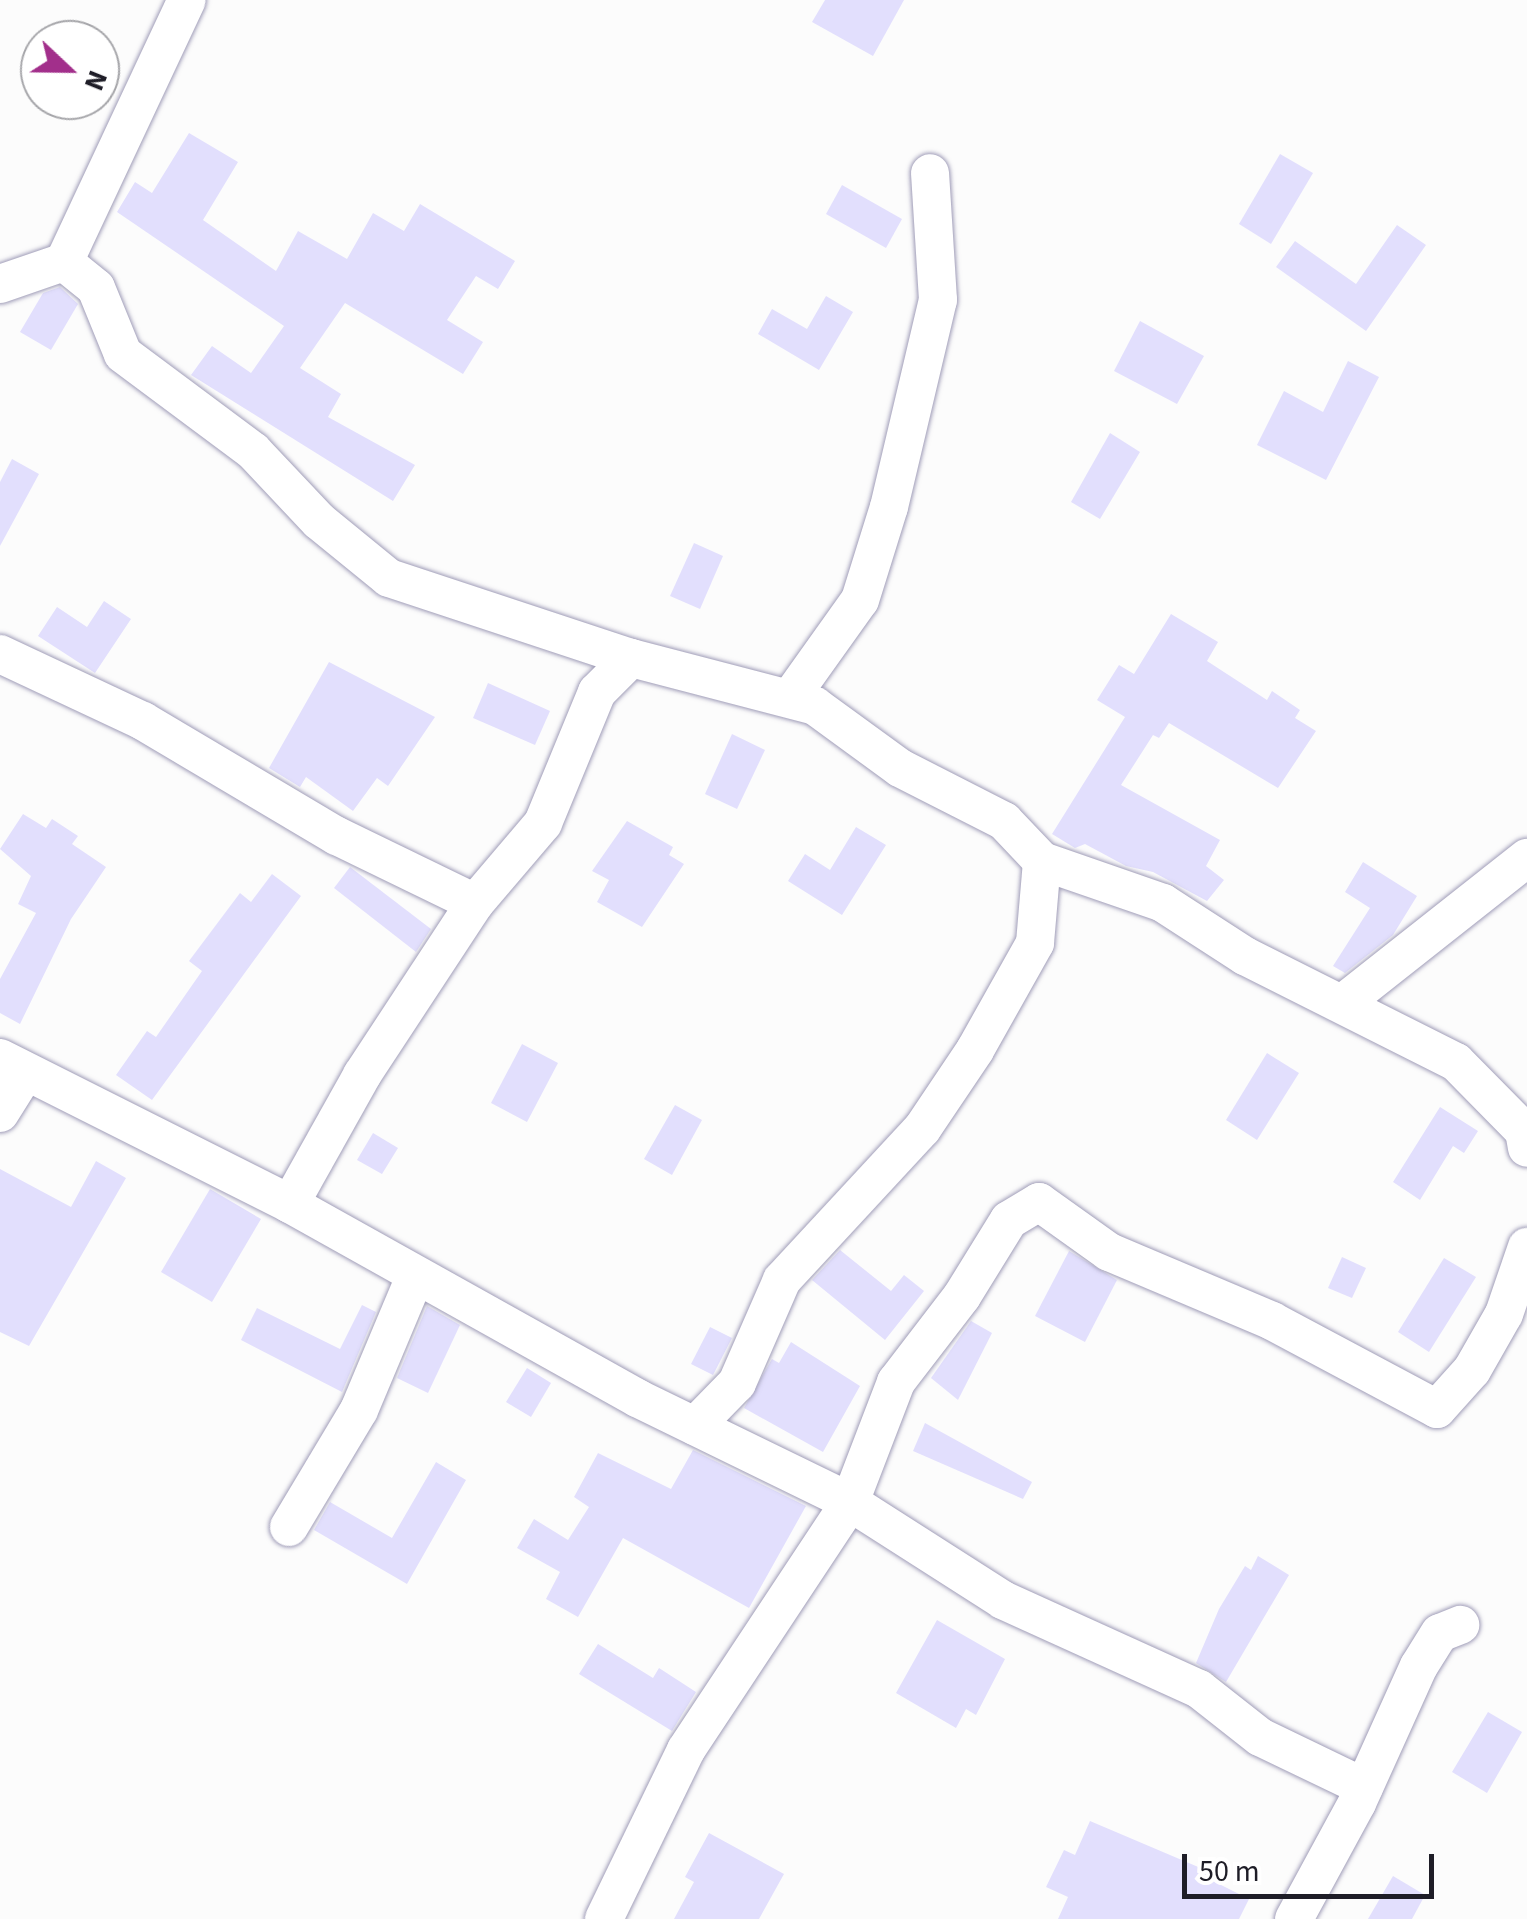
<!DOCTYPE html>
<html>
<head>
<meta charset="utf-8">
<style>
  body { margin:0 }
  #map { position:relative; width:1527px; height:1919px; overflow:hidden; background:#fcfcfc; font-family:"Source Sans 3",sans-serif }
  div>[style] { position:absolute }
  .building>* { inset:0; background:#e2dffd }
  .roads { filter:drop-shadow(0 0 2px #a09db8) drop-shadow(0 0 2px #a09db8) }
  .minor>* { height:38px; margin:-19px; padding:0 19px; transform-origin:19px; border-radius:19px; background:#fff }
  span { translate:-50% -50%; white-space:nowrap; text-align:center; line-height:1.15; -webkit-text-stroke:9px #fff; paint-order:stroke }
  .north { position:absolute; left:20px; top:20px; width:100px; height:100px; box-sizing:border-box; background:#fff; border:2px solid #a5a5a9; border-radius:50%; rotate:112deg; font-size:28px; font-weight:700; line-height:40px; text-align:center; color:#1e1d27 }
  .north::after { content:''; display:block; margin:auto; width:35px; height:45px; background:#a22f8b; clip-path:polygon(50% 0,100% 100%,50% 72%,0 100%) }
  .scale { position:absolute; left:1182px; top:1854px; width:252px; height:45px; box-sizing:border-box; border:5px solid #1e1d27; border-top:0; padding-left:12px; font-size:30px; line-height:35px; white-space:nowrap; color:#1e1d27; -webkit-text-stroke:8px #fff; paint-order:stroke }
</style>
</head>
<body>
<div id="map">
  <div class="building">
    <div style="clip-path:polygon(825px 0,904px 0,873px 56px,812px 22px)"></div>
    <div style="clip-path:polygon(189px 133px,238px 162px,203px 220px,276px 271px,298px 231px,347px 259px,373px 213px,404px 231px,420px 204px,515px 261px,498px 289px,476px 276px,447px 320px,483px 342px,463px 374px,345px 303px,300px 368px,341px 394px,328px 417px,415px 465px,393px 501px,191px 375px,212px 346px,251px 373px,284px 326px,117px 212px,135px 182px,152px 193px)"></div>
    <div style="clip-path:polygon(1280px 154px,1313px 173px,1271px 244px,1239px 224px)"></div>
    <div style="clip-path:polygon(842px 185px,902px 219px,886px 248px,826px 214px)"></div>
    <div style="clip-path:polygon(1397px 225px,1426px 245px,1366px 331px,1276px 267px,1295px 241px,1356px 284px)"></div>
    <div style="clip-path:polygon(60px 287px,78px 304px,51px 350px,20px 332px,43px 293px)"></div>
    <div style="clip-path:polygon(826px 296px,853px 312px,819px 370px,758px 334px,772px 309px,807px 329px)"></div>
    <div style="clip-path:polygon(1140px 321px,1204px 356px,1177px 404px,1114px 371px)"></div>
    <div style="clip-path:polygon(1348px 361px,1379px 377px,1326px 480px,1257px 445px,1284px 391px,1323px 412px)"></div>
    <div style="clip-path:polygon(1110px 433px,1140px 452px,1100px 519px,1071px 502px)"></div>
    <div style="clip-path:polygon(12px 459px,39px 474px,0 546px,0 482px)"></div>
    <div style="clip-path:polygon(694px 543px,723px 556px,700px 609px,670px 596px)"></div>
    <div style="clip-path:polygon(104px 601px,131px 619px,95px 673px,38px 636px,57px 607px,87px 627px)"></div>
    <div style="clip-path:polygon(1171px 614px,1218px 642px,1207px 661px,1267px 700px,1272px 691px,1300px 710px,1295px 718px,1316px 731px,1278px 788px,1169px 723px,1159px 738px,1153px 735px,1121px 785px,1220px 840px,1206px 866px,1224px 880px,1207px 901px,1153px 872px,1126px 866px,1085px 844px,1075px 848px,1052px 834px,1125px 717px,1097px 700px,1119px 665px,1134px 674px)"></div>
    <div style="clip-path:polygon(329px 662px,435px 717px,388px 786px,377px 778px,353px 811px,306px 777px,300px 787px,269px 768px)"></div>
    <div style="clip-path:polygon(488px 683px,550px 711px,535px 745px,473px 718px)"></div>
    <div style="clip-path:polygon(732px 734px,765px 750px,737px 809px,705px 794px)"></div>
    <div style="clip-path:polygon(23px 814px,46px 828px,52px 819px,78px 836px,72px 844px,106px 867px,71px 919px,20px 1024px,0 1013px,0 979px,36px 913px,18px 904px,31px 876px,0 849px)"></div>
    <div style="clip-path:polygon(627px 821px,673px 847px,669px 855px,684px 864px,642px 927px,597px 902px,609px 880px,592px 871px)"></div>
    <div style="clip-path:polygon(856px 827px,886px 845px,842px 915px,788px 881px,805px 854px,830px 870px)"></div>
    <div style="clip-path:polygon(1363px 862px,1417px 896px,1393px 935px,1345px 973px,1333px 966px,1370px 908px,1345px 892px)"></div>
    <div style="clip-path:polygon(350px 867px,431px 929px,416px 952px,334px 888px)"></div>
    <div style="clip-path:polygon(272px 874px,301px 896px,152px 1100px,116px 1075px,147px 1031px,156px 1037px,202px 971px,189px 961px,240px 893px,251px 902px)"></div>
    <div style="clip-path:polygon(522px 1044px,558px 1063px,527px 1122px,491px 1103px)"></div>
    <div style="clip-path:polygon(1267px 1053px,1299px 1073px,1257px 1140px,1226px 1120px)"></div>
    <div style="clip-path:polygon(675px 1105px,702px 1120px,672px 1175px,644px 1159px)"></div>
    <div style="clip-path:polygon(1440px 1107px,1478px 1131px,1464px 1153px,1453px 1146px,1420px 1200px,1393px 1182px)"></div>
    <div style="clip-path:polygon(373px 1133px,398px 1148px,382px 1174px,357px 1160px)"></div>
    <div style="clip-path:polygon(96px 1161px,126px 1178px,29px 1346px,0 1332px,0 1169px,71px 1207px)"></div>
    <div style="clip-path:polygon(210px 1189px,261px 1219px,212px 1302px,161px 1272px)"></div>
    <div style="clip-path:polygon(840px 1250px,891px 1291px,904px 1275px,924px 1291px,885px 1340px,812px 1280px)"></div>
    <div style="clip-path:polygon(1069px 1251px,1117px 1280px,1085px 1342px,1035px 1316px)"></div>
    <div style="clip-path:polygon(1342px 1257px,1366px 1268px,1352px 1298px,1328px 1288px)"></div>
    <div style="clip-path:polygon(1444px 1258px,1476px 1277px,1429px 1352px,1398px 1332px)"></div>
    <div style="clip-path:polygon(362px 1305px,376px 1312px,342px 1392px,241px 1340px,257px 1308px,340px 1349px)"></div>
    <div style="clip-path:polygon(427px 1306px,460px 1325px,428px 1393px,397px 1378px)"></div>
    <div style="clip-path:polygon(971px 1321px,992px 1333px,958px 1400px,931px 1378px)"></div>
    <div style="clip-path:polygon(710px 1327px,732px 1338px,713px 1375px,691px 1364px)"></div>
    <div style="clip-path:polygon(791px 1342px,860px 1386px,823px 1452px,744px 1408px,772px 1359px,779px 1363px)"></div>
    <div style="clip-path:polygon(527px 1368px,551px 1383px,531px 1417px,506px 1402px)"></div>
    <div style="clip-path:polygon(925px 1423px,1032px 1482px,1023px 1499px,913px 1451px)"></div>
    <div style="clip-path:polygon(693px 1450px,806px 1506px,749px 1608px,623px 1538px,578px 1617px,546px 1599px,560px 1572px,517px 1548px,534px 1519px,568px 1540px,589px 1507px,574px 1497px,598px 1453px,671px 1489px)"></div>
    <div style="clip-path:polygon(436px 1462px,466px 1480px,407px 1584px,314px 1530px,330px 1502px,392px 1538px)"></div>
    <div style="clip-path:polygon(1258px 1556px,1289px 1575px,1226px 1682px,1196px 1663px,1219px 1609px,1245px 1566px,1251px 1570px)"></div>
    <div style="clip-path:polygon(937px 1620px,1005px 1659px,976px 1715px,966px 1709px,956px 1728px,896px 1693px)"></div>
    <div style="clip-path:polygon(598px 1644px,653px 1678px,659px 1668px,696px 1692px,672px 1731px,579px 1674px)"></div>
    <div style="clip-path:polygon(1488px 1712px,1522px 1732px,1487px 1793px,1452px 1772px)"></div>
    <div style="clip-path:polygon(1090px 1821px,1210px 1872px,1207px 1878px,1249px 1899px,1239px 1919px,1058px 1919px,1068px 1897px,1046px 1887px,1064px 1850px,1075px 1855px)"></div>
    <div style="clip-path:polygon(709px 1833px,784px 1874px,759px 1919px,674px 1919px,694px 1882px,685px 1877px)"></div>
    <div style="clip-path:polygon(1393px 1876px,1425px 1895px,1412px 1919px,1368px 1919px)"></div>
  </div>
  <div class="roads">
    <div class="minor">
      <div style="left:64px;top:262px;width:289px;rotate:-64.9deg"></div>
      <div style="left:0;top:284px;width:68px;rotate:-19deg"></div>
      <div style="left:64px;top:262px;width:41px;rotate:39.1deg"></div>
      <div style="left:96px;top:288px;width:71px;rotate:67.8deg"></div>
      <div style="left:123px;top:354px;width:162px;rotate:36.7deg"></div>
      <div style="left:253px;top:451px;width:96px;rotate:46.7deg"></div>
      <div style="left:319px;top:521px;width:90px;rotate:39.2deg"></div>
      <div style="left:389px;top:578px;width:255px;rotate:18.3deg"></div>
      <div style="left:631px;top:658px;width:190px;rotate:14.6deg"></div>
      <div style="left:815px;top:706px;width:105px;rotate:36.1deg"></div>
      <div style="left:900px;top:768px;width:117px;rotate:27deg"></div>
      <div style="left:1004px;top:821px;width:55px;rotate:46.5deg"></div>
      <div style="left:1042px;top:861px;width:128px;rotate:19.1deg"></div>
      <div style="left:1163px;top:903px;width:98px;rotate:32.9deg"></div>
      <div style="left:1245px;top:956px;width:236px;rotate:26.7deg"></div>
      <div style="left:1456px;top:1062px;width:97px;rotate:45.4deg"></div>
      <div style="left:1524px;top:1131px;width:17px;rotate:80deg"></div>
      <div style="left:0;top:654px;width:158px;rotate:25.1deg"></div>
      <div style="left:143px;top:721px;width:226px;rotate:30.7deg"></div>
      <div style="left:337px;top:836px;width:153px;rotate:25.9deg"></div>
      <div style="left:790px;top:698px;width:120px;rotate:-54.5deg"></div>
      <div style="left:860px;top:600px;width:97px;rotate:-72.7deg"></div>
      <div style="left:889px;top:507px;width:213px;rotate:-76.7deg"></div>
      <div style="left:938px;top:300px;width:127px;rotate:-93.6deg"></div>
      <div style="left:1342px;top:1004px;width:236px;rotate:-38.3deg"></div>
      <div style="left:0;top:1058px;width:325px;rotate:26.7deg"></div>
      <div style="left:290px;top:1204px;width:398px;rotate:29.2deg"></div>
      <div style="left:637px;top:1398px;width:237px;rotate:26deg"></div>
      <div style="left:850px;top:1502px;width:297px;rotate:123.5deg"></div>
      <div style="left:686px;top:1750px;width:188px;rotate:115.9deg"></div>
      <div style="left:0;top:1113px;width:47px;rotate:-58deg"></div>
      <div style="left:290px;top:1204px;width:148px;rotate:-60.8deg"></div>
      <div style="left:362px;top:1075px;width:206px;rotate:-56.7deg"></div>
      <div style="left:475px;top:903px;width:105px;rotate:-49.6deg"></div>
      <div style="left:543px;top:823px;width:142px;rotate:-67.6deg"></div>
      <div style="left:597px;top:692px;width:48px;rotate:-45deg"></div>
      <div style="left:695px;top:1426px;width:60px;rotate:-45.7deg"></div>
      <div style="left:737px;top:1383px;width:112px;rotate:-66.4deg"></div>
      <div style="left:782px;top:1280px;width:206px;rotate:-47.2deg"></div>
      <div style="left:922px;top:1129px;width:95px;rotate:-56.1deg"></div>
      <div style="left:975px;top:1050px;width:123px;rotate:-60.7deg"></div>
      <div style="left:1035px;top:943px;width:82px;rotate:-85.1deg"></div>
      <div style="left:289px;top:1527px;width:136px;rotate:-59.1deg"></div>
      <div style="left:359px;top:1410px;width:144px;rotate:-67.2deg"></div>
      <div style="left:1364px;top:1787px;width:115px;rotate:-154.3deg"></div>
      <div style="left:1260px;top:1737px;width:78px;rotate:-141.8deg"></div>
      <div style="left:1199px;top:1689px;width:215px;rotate:-155.6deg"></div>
      <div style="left:1003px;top:1600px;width:182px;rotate:-147.4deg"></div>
      <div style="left:850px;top:1502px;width:129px;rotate:-69deg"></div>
      <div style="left:896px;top:1382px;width:108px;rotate:-52.5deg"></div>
      <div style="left:962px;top:1296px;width:89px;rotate:-58.3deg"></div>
      <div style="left:1009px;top:1220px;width:35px;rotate:-31deg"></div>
      <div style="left:1039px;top:1202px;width:86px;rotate:35.5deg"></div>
      <div style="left:1109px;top:1252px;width:177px;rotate:22.9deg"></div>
      <div style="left:1272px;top:1321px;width:187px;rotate:28.1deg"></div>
      <div style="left:1437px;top:1409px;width:52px;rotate:-48.1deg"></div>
      <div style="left:1472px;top:1370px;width:64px;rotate:-60.3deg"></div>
      <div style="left:1504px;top:1314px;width:71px;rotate:-71.1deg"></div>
      <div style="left:1294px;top:1919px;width:132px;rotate:-61.5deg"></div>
      <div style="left:1357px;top:1803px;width:150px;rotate:-65.7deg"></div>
      <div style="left:1419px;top:1666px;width:39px;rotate:-58deg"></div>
      <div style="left:1440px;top:1633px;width:22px;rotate:-22deg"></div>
    </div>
  </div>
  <div class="north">N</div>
  <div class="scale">50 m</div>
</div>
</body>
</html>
